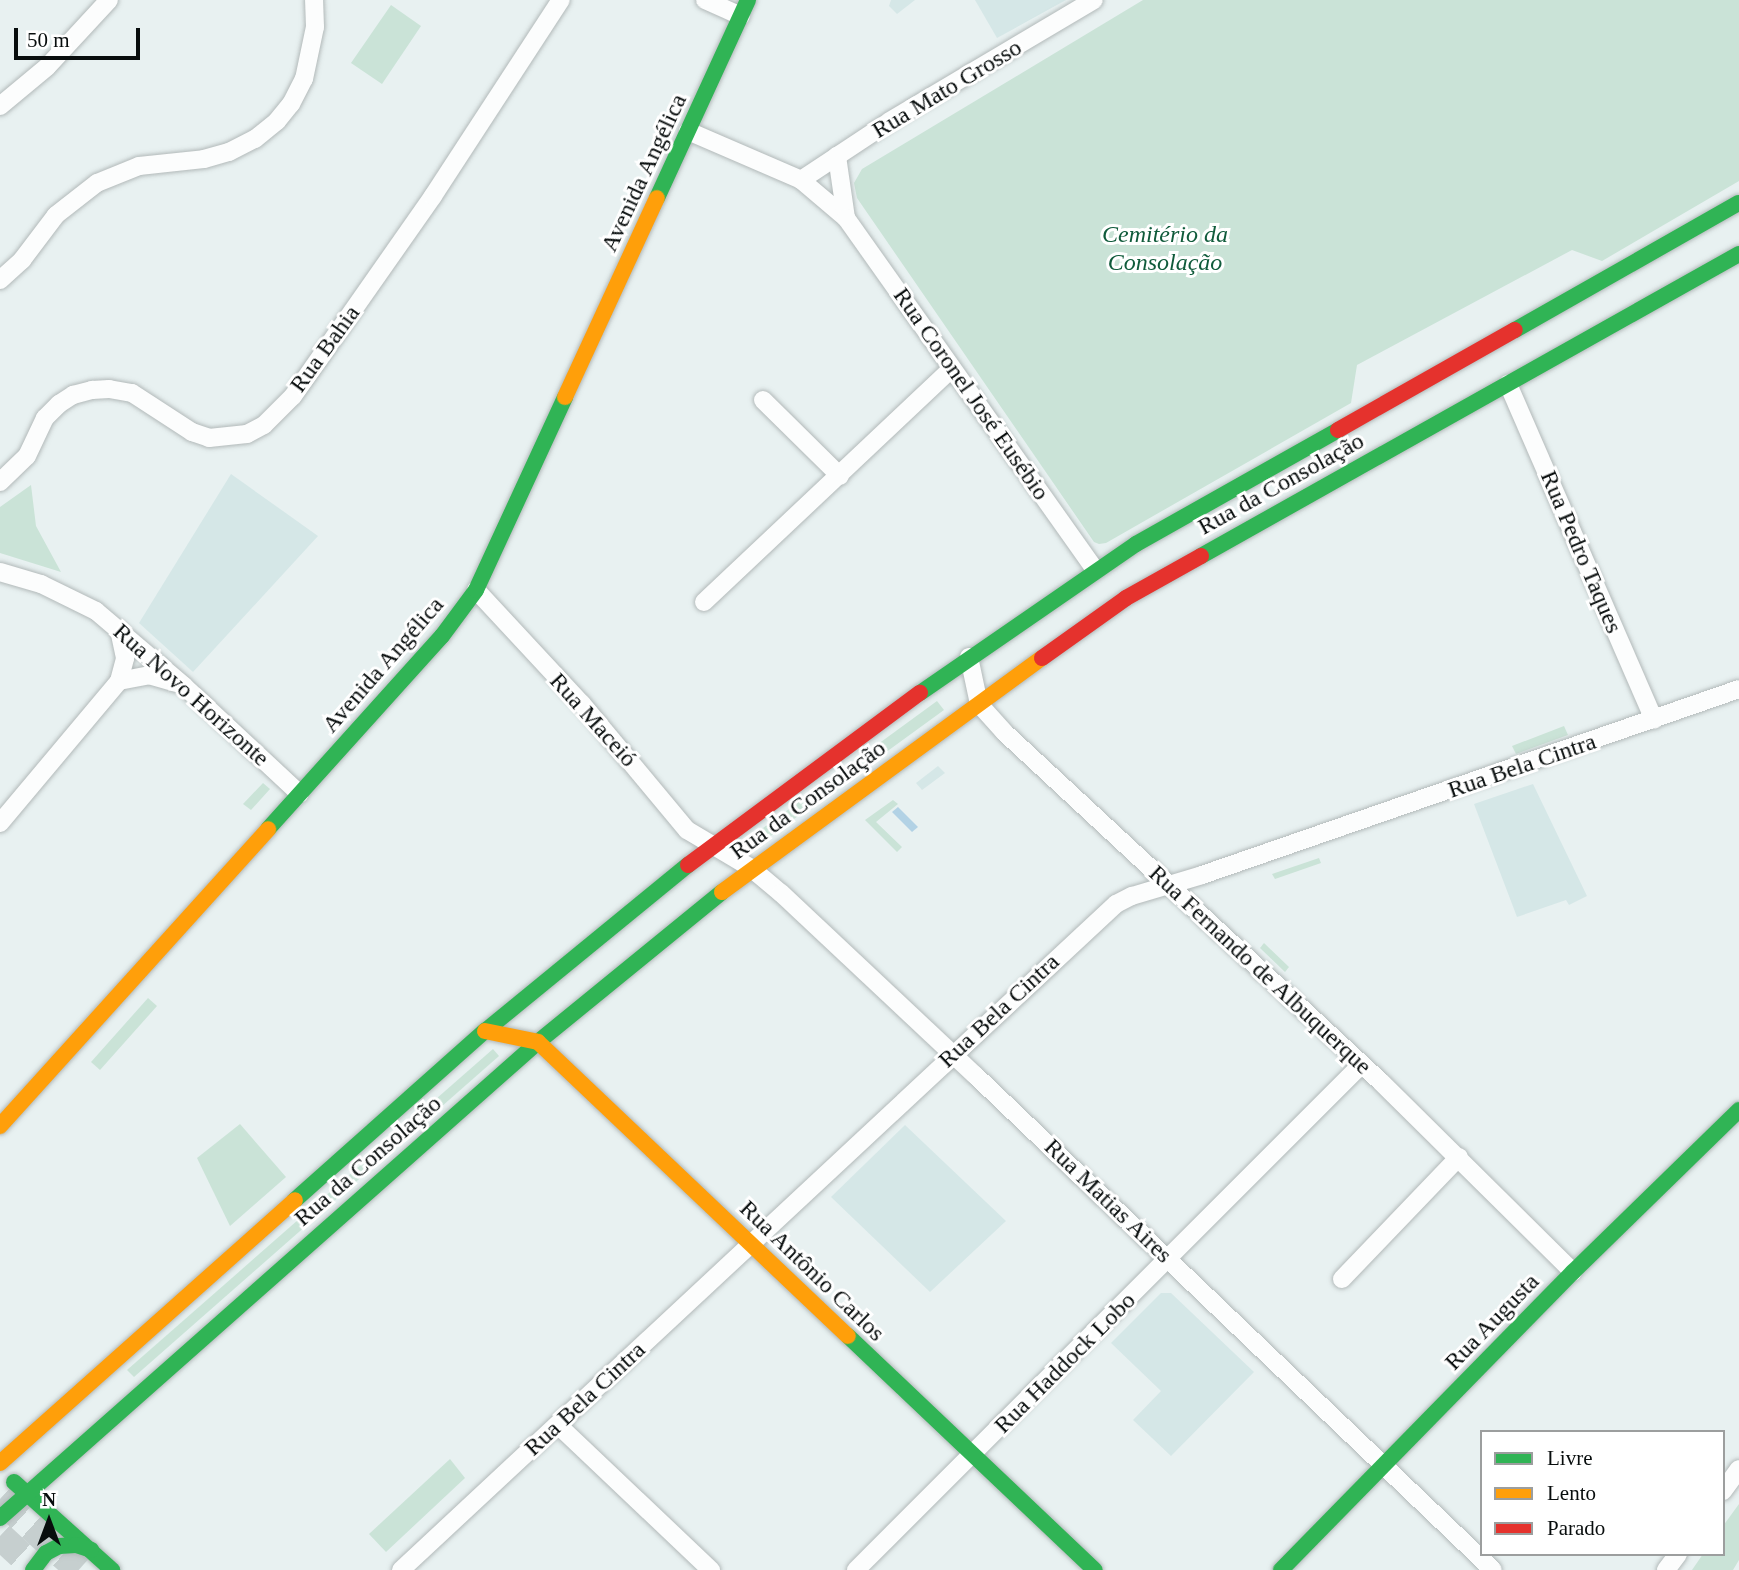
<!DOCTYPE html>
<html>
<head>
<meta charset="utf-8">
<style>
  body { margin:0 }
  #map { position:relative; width:1739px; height:1570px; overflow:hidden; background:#e8f1f1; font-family:Georgia,serif }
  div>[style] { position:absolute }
  .built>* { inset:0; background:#d5e7e7 }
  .green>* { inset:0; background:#cae3d7 }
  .water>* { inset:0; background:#b2d2e5 }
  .primary-tunnel>* { height:28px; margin-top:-14px; transform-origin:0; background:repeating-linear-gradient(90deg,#c6cfcf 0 28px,transparent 0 42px) }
  .roads { filter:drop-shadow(0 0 2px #b2b9b9) drop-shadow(0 0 2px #b2b9b9) }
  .street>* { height:18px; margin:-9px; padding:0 9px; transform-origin:9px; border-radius:9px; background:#fcfdfd }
  .fast>* { height:16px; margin:-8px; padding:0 8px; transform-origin:8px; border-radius:8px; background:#30b455 }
  .slow>* { height:16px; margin:-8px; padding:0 8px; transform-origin:8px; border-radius:8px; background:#ff9f0a }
  .jam>* { height:16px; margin:-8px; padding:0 8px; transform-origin:8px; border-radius:8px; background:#e5322d }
  span { translate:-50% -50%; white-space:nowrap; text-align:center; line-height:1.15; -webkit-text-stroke:6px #fff; paint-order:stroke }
  .street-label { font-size:24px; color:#080d0d }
  .park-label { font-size:24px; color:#105b3b; font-style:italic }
  .legend { position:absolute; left:1480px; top:1430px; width:245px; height:126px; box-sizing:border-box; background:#fff; border:2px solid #9c9e9e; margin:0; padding:9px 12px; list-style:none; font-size:21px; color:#080d0d }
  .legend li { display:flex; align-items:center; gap:14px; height:35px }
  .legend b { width:35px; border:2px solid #9c9e9e }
  .north { position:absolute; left:14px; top:1486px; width:70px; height:70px; -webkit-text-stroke:5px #fff; paint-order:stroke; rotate:0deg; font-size:19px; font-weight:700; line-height:28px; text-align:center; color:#080d0d }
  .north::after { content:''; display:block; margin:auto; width:24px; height:32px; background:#080d0d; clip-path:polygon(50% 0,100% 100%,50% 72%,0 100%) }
  .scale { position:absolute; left:14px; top:28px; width:126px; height:32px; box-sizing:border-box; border:4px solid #080d0d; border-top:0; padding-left:9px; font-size:21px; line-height:24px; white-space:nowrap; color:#080d0d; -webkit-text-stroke:5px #fff; paint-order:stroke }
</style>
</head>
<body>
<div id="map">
  <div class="built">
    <div style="clip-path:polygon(891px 0,915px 0,897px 14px,889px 6px)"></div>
    <div style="clip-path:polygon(975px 0,1066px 0,997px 38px)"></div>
    <div style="clip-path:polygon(231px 474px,318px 536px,193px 672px,139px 623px)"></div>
    <div style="clip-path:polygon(938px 766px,945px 773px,922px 790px,916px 783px)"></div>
    <div style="clip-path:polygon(1533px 784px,1587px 896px,1569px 905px,1566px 900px,1517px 917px,1474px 804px)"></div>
    <div style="clip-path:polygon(905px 1125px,1006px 1221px,930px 1292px,831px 1197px)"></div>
    <div style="clip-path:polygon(1161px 1293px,1171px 1293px,1254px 1372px,1171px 1456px,1133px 1420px,1161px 1391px,1111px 1343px)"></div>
  </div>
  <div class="green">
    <div style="clip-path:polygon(1143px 0,1739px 0,1739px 181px,1602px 261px,1572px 250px,1357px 365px,1351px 403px,1106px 543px,1099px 544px,1094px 542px,857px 198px,854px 183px,862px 169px)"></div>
    <div style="clip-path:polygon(391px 5px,421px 26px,382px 84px,351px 63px)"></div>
    <div style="clip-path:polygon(31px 485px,36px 526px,61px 572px,0 553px,0 507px)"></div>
    <div style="clip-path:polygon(937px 701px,944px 710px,757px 846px,748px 839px)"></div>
    <div style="clip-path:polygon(1564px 726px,1568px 735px,1516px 754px,1512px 746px)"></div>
    <div style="clip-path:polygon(263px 783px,270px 789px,251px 810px,243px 804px)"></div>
    <div style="clip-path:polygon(893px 800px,898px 804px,876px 822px,902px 847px,897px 852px,865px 820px)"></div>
    <div style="clip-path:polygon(1319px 858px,1321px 863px,1275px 879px,1272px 874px)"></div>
    <div style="clip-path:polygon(1264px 943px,1289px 967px,1285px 972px,1260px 948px)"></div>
    <div style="clip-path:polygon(148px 998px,157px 1006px,100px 1070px,91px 1062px)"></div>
    <div style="clip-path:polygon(493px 1049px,499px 1056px,134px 1377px,127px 1370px)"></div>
    <div style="clip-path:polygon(240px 1124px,286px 1177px,230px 1226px,197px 1158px)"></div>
    <div style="clip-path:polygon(450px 1459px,465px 1478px,386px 1552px,369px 1534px)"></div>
    <div style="clip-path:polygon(1739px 1504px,1739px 1560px,1733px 1570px,1692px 1570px,1703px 1554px,1723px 1554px,1723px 1526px)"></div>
  </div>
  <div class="water">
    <div style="clip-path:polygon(898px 807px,918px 827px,912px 832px,892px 812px)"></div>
  </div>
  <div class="primary-tunnel">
    <div style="left:0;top:1499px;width:106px;rotate:41.9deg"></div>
    <div style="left:0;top:1536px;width:50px;rotate:42.6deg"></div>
  </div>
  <div class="roads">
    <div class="street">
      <div style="left:705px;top:0;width:39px;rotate:24deg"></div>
      <div style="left:0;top:106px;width:61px;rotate:-39.7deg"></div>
      <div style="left:47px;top:67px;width:91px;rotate:-47.2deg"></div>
      <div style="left:688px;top:131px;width:123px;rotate:23.4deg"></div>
      <div style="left:801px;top:180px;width:59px;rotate:40.2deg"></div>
      <div style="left:846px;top:218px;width:63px;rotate:-98.3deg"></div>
      <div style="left:801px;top:180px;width:107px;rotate:-33.5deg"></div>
      <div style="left:890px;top:121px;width:237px;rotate:-30.7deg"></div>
      <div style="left:846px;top:218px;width:431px;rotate:54.7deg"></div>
      <div style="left:0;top:280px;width:30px;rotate:-42deg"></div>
      <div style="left:22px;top:260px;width:56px;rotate:-52.9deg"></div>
      <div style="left:56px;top:215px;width:52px;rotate:-38deg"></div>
      <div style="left:97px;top:183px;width:45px;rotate:-22deg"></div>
      <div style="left:139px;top:166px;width:65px;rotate:-6.1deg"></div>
      <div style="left:204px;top:159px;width:26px;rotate:-16deg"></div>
      <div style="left:229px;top:152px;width:29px;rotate:-27deg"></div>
      <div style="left:255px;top:139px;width:28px;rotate:-39deg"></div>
      <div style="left:277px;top:121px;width:22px;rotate:-51deg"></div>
      <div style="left:291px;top:104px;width:28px;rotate:-63deg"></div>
      <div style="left:304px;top:79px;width:53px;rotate:-78.1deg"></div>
      <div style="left:315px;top:27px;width:27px;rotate:-92deg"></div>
      <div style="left:1508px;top:384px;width:366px;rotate:66.5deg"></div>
      <div style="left:763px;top:400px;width:108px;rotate:44.6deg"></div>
      <div style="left:0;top:482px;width:37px;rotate:-44deg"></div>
      <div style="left:27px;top:456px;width:42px;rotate:-64.7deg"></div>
      <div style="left:45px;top:418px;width:20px;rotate:-45deg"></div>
      <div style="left:59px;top:404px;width:17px;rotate:-33deg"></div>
      <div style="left:73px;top:395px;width:20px;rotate:-15deg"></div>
      <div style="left:92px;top:390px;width:17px;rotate:-3deg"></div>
      <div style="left:109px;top:389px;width:23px;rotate:10deg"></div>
      <div style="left:132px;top:393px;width:72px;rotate:33deg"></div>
      <div style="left:192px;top:432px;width:18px;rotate:19deg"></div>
      <div style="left:209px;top:438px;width:38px;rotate:-6deg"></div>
      <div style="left:247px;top:434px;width:19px;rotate:-28deg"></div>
      <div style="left:264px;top:425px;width:41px;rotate:-45deg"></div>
      <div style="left:293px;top:396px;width:244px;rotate:-55deg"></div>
      <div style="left:433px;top:196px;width:234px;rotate:-56.9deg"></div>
      <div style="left:0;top:572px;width:43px;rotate:16.3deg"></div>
      <div style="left:41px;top:584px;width:61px;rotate:26.1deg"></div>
      <div style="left:96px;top:611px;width:116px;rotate:40.4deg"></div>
      <div style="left:184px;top:686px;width:158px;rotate:43deg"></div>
      <div style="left:476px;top:590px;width:156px;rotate:47.1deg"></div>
      <div style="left:582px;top:704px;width:164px;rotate:50.2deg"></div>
      <div style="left:687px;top:830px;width:74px;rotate:30.7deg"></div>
      <div style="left:751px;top:868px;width:39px;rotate:40deg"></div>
      <div style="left:781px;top:893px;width:266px;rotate:43.2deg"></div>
      <div style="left:975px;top:1075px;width:716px;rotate:43.7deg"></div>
      <div style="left:704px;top:602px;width:340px;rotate:-43.3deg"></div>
      <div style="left:969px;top:657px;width:48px;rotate:78deg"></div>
      <div style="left:979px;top:704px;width:38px;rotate:48deg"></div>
      <div style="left:1004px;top:732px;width:514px;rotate:42.87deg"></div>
      <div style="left:1381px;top:1082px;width:270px;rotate:44.7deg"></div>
      <div style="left:119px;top:681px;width:31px;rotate:-11deg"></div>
      <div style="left:149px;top:675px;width:29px;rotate:16deg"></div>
      <div style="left:0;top:823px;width:185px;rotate:-50deg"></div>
      <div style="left:119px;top:681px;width:24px;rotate:-75deg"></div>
      <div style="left:125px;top:658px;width:29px;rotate:-102deg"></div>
      <div style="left:1342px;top:1279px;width:169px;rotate:-46.2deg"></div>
      <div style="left:558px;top:1425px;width:211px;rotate:43.5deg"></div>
      <div style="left:1723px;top:1491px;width:27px;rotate:-54deg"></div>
      <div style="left:401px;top:1570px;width:977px;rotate:-42.97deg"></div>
      <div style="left:1116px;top:904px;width:18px;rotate:-27deg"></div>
      <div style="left:1132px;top:896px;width:73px;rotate:-16.7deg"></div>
      <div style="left:1202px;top:875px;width:568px;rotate:-19.1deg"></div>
      <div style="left:856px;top:1570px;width:714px;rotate:-45deg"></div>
      <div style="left:1666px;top:1570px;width:20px;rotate:-53deg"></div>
    </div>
    <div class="fast">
      <div style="left:657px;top:198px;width:218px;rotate:-65.3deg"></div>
      <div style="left:1515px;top:330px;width:257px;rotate:-29.6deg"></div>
      <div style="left:1201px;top:556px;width:617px;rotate:-29.31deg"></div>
      <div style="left:920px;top:693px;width:262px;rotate:-34.6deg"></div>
      <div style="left:1136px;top:544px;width:232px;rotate:-29.4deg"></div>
      <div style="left:268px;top:829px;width:260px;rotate:-48deg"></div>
      <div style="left:442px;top:636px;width:57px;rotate:-53.5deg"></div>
      <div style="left:476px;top:590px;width:213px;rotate:-65.2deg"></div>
      <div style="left:295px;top:1200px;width:254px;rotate:-41.7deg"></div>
      <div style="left:485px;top:1031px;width:262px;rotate:-39.3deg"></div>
      <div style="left:848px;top:1336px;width:340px;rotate:43.5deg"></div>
      <div style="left:14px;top:1482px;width:132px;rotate:41.9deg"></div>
      <div style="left:0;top:1518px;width:718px;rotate:-41.5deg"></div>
      <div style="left:538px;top:1042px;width:237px;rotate:-39.2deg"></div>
      <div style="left:33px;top:1570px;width:21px;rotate:-53deg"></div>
      <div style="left:46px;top:1553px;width:15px;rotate:-28deg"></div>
      <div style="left:59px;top:1546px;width:17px;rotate:-3deg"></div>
      <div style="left:76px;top:1545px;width:16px;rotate:18deg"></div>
      <div style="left:1281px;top:1570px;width:417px;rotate:-45.6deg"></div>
      <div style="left:1573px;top:1272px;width:232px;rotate:-44.3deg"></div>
    </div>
    <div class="slow">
      <div style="left:565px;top:397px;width:219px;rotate:-65.2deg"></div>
      <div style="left:722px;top:892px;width:396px;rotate:-36.2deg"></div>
      <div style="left:485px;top:1031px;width:54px;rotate:11.7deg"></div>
      <div style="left:538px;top:1042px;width:427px;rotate:43.5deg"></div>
      <div style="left:0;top:1126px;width:400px;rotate:-47.9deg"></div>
      <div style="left:0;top:1463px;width:395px;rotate:-41.7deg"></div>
    </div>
    <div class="jam">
      <div style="left:1338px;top:430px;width:203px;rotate:-29.5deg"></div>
      <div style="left:1042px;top:658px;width:103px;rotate:-35.5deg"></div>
      <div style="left:1126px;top:598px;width:86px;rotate:-29.2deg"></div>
      <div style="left:688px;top:865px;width:289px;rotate:-36.6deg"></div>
    </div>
  </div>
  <div class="street-label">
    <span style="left:947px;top:89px;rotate:-31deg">Rua Mato Grosso</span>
    <span style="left:644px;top:173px;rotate:-65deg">Avenida Angélica</span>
    <span style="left:325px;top:349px;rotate:-54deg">Rua Bahia</span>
    <span style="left:971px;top:394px;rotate:55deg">Rua Coronel José Eusébio</span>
    <span style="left:1281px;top:484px;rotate:-29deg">Rua da Consolação</span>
    <span style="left:1581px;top:552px;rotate:67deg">Rua Pedro Taques</span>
    <span style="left:383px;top:665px;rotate:-49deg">Avenida Angélica</span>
    <span style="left:191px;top:695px;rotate:42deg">Rua Novo Horizonte</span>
    <span style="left:593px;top:720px;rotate:48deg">Rua Maceió</span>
    <span style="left:1522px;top:766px;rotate:-19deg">Rua Bela Cintra</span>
    <span style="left:808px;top:800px;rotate:-36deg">Rua da Consolação</span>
    <span style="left:1260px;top:970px;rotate:43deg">Rua Fernando de Albuquerque</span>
    <span style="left:999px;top:1011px;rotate:-43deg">Rua Bela Cintra</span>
    <span style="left:368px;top:1161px;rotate:-41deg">Rua da Consolação</span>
    <span style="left:1108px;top:1201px;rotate:44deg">Rua Matias Aires</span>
    <span style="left:812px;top:1271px;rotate:44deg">Rua Antônio Carlos</span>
    <span style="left:1492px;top:1322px;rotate:-46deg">Rua Augusta</span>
    <span style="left:1065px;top:1363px;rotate:-45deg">Rua Haddock Lobo</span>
    <span style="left:585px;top:1399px;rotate:-43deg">Rua Bela Cintra</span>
  </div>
  <div class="park-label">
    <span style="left:1165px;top:249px">Cemitério da<br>Consolação</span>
  </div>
  <ul class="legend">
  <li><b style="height:9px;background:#30b455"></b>Livre</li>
  <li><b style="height:9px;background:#ff9f0a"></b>Lento</li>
  <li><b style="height:9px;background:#e5322d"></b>Parado</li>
  </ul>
  <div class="north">N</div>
  <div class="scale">50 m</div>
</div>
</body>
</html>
